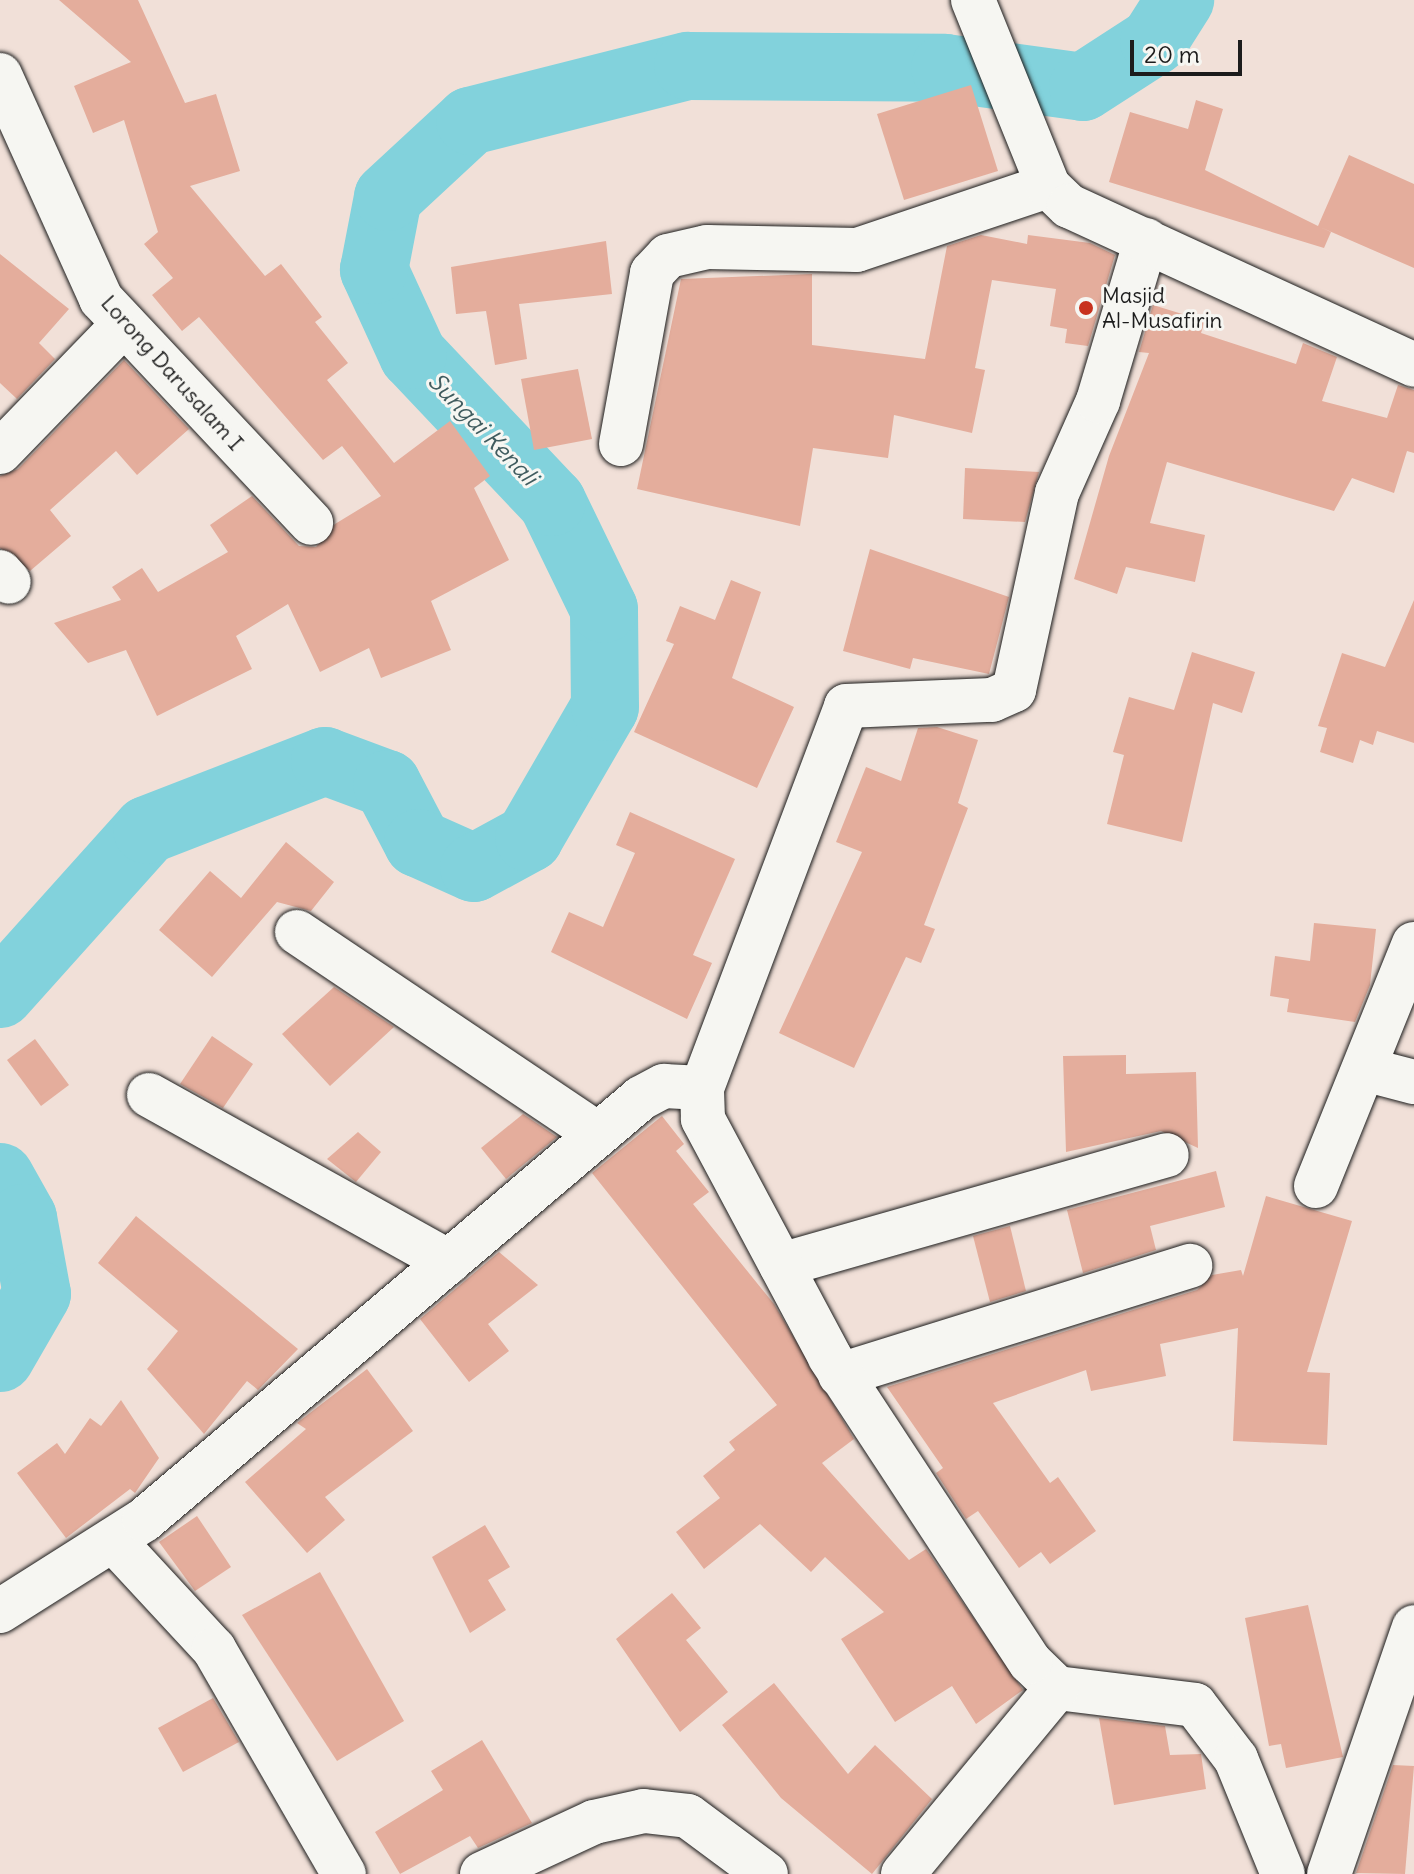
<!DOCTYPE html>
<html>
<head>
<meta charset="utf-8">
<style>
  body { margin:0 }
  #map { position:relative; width:1414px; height:1874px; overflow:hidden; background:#f1e0d8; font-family:Delius,sans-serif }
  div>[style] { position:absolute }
  .river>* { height:68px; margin:-34px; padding:0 34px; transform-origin:34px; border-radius:34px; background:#82d2dc }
  .building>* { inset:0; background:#e4ad9c }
  .roads { filter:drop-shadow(0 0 2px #1c1c1c) drop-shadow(0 0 2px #1c1c1c) }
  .minor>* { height:44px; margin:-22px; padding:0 22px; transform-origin:22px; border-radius:22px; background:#f6f6f2 }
  .major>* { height:44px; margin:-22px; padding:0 22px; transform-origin:22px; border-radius:22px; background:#f6f6f2 }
  .dots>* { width:22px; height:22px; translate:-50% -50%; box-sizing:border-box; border:4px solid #f6f6f2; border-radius:50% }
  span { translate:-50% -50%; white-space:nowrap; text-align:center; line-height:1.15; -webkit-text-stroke:6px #f6f6f2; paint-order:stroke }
  .poi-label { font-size:22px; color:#1c1c1c }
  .left { translate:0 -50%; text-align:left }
  .street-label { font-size:22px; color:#1c1c1c }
  .water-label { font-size:24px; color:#405c5f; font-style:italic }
  .scale { position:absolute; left:1130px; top:40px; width:112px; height:36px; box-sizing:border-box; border:4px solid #1c1c1c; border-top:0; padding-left:10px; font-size:24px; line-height:28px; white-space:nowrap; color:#1c1c1c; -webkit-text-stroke:6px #f6f6f2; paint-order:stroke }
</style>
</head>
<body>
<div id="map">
  <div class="river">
    <div style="left:0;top:994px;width:220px;rotate:-48.1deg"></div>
    <div style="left:147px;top:830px;width:191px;rotate:-21.2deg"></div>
    <div style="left:325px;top:761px;width:66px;rotate:20.4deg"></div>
    <div style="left:387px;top:784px;width:67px;rotate:62.3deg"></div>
    <div style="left:418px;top:843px;width:61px;rotate:24.1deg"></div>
    <div style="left:474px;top:868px;width:63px;rotate:-28.6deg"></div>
    <div style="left:529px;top:838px;width:151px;rotate:-59.9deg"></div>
    <div style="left:605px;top:707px;width:98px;rotate:-90.6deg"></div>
    <div style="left:604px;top:609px;width:119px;rotate:-115.9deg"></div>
    <div style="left:552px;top:502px;width:202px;rotate:-133.4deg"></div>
    <div style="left:413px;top:355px;width:94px;rotate:-114.6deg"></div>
    <div style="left:374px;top:270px;width:74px;rotate:-79.1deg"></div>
    <div style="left:388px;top:197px;width:112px;rotate:-42.8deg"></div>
    <div style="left:470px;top:121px;width:225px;rotate:-14.2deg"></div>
    <div style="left:688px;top:66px;width:257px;rotate:0.4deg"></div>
    <div style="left:945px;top:68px;width:139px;rotate:7.8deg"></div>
    <div style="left:1083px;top:87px;width:85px;rotate:-32.9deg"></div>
    <div style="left:1154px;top:41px;width:49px;rotate:-57.6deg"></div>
    <div style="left:0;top:1177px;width:47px;rotate:60.7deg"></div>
    <div style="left:23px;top:1218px;width:77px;rotate:79.6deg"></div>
    <div style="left:37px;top:1294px;width:74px;rotate:120deg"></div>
  </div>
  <div class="building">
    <div style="clip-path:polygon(59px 0,138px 0,185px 103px,216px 94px,240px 171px,190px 186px,265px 276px,281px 264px,322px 317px,315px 322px,348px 363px,327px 380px,394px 463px,450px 421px,490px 476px,474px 488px,509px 560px,431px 601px,451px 650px,381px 678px,369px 648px,320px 672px,288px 604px,236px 636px,252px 669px,157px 716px,126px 650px,88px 663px,54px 623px,121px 600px,112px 587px,142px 568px,158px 592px,228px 552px,210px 525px,252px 496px,299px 546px,316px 547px,335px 524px,381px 496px,342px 446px,323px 460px,199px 317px,182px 331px,152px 295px,173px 278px,144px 244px,158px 232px,124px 120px,93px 133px,74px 86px,131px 62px)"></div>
    <div style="clip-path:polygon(971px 85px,998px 171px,904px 200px,877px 114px)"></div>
    <div style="clip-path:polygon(1196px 100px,1223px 109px,1205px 170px,1318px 226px,1349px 155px,1414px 184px,1414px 268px,1320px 227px,1331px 232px,1324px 248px,1109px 182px,1130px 112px,1188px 129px)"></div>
    <div style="clip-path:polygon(981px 235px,1027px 244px,1028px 235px,1090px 243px,1115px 255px,1088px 346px,1065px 343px,1067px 329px,1050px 326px,1056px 289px,992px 280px,975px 368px,985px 370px,972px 433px,894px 415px,888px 458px,813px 448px,800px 526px,637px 489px,681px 279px,812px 274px,812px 345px,925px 359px,947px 246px)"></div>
    <div style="clip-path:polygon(606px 241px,612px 294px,519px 304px,527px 359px,495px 365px,486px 311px,456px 314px,451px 267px)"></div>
    <div style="clip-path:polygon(0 254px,69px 309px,39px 343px,55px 359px,17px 399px,0 383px)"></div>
    <div style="clip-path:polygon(1153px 305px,1205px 321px,1201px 333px,1296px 364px,1303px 343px,1337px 357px,1322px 401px,1387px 418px,1398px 385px,1414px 390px,1414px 453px,1407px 451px,1394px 493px,1352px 478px,1334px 511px,1167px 462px,1150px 523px,1205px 535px,1195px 582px,1126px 567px,1117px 594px,1074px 579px,1109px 456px,1149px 353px,1139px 352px)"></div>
    <div style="clip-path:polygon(124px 360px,189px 429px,137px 475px,116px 451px,50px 510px,71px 536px,30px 571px,0 548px,0 476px,18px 469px)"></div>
    <div style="clip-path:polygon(578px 369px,592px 439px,534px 450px,521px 379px)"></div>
    <div style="clip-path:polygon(965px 468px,1039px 472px,1025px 522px,963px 519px)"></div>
    <div style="clip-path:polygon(870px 549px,1009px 597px,989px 674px,913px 658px,910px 669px,843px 651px)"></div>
    <div style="clip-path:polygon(731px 580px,761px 592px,732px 678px,794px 707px,757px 788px,634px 732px,674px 644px,666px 641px,680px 606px,715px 620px)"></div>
    <div style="clip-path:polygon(1414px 600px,1414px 743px,1377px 731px,1373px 745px,1360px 740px,1353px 763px,1320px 752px,1327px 728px,1318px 726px,1342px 653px,1385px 667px)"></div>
    <div style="clip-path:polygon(1192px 652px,1255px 672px,1242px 713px,1213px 703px,1182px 842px,1107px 824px,1124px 755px,1113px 752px,1129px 697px,1174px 710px)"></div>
    <div style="clip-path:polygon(937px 727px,978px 740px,958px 803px,968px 808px,924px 925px,935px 929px,921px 963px,906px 957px,854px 1068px,779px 1033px,862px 852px,836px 842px,866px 767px,901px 781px,918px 728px)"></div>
    <div style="clip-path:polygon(630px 812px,735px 859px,693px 955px,712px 963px,687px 1019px,551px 952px,569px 912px,603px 927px,635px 853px,616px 845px)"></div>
    <div style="clip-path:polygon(286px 842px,334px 882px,311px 911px,277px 902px,212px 977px,159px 930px,210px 871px,241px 898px)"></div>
    <div style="clip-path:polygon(1314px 923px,1376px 929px,1370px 985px,1355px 1022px,1287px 1012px,1289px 999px,1270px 996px,1275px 956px,1310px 961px)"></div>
    <div style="clip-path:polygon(334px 987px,394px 1027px,330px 1086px,282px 1034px)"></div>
    <div style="clip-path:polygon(212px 1036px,253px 1064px,223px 1108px,180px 1084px)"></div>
    <div style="clip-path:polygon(35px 1039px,69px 1085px,41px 1106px,7px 1060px)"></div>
    <div style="clip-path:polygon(1126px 1055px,1126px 1074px,1196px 1072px,1198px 1148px,1161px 1131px,1066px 1152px,1063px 1056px)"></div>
    <div style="clip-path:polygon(523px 1114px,557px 1137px,506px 1179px,481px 1148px)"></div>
    <div style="clip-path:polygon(662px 1116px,684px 1144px,676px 1151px,709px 1192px,693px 1204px,774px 1304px,854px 1439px,822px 1463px,909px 1560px,926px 1549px,1023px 1690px,976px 1724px,952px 1686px,895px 1722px,841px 1639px,884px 1612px,825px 1557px,811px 1572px,760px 1524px,704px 1569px,676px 1532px,720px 1498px,703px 1476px,735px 1450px,729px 1442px,777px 1405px,592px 1173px)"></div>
    <div style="clip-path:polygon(358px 1132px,381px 1152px,356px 1182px,327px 1159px)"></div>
    <div style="clip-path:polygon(1216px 1171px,1225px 1207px,1150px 1226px,1156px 1250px,1083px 1273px,1067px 1210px)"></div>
    <div style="clip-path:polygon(1266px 1196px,1352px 1221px,1307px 1372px,1330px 1373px,1327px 1445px,1233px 1441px,1238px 1328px,1160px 1344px,1166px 1376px,1091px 1391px,1086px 1370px,993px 1403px,1050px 1483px,1058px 1477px,1096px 1531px,1050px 1564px,1041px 1552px,1019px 1568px,978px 1511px,966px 1519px,936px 1473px,943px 1468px,887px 1387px,1197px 1290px,1212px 1275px,1241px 1270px,1243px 1276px)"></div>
    <div style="clip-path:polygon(136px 1216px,298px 1349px,258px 1390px,247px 1381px,204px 1434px,147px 1369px,178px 1331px,98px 1263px)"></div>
    <div style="clip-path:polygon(1010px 1226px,1026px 1291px,990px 1302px,973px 1236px)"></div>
    <div style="clip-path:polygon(499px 1252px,538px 1285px,488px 1324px,509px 1351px,469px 1382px,420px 1319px)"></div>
    <div style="clip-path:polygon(367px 1369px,413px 1431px,325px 1497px,345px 1520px,307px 1553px,245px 1482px,306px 1429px,297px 1423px)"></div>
    <div style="clip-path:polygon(121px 1400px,159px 1458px,135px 1493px,130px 1489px,66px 1538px,17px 1473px,57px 1443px,65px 1454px,90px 1418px,101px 1426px)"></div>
    <div style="clip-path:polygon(197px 1516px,231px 1567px,195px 1591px,159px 1542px)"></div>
    <div style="clip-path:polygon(485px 1525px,510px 1567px,488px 1580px,506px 1610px,470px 1633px,432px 1557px)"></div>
    <div style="clip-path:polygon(320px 1572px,404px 1721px,337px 1761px,242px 1615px)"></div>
    <div style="clip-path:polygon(672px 1593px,701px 1628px,686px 1640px,728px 1692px,680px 1732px,616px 1639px)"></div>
    <div style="clip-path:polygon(1308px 1605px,1343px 1757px,1286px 1768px,1281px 1744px,1269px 1746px,1245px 1618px)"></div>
    <div style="clip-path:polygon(774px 1683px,848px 1774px,875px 1745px,932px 1799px,872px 1874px,781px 1798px,722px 1725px)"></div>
    <div style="clip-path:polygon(213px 1698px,239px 1742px,183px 1772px,158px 1728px)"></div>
    <div style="clip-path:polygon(1099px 1718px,1165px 1726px,1170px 1755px,1201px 1754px,1206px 1789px,1114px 1805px)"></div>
    <div style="clip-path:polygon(482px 1740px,532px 1823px,478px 1848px,470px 1836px,400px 1874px,375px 1832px,443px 1790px,431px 1771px)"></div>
    <div style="clip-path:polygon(1393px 1765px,1414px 1766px,1405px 1874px,1356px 1873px)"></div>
  </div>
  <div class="roads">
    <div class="minor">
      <div style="left:0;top:75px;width:246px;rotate:65.7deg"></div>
      <div style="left:101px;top:299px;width:307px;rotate:46.8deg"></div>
      <div style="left:621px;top:444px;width:174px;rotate:-79.7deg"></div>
      <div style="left:652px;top:273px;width:23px;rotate:-47deg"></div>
      <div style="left:668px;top:256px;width:40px;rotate:-13deg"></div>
      <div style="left:707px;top:247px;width:150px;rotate:1.1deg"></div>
      <div style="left:857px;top:250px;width:201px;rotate:-18.5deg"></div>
      <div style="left:0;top:452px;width:178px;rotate:-45.9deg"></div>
      <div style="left:0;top:572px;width:13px;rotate:48deg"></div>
      <div style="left:297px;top:932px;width:362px;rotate:33.9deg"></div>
      <div style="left:1364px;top:1069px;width:52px;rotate:14.6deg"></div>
      <div style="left:149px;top:1095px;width:343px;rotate:29.1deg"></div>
      <div style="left:1316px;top:1186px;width:261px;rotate:-68deg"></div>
      <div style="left:781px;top:1265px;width:401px;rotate:-15.9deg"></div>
      <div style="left:840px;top:1375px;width:367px;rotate:-17.3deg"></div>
      <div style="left:113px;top:1540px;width:149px;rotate:47.2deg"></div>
      <div style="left:214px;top:1649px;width:260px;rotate:60deg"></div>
      <div style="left:0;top:1611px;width:170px;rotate:-32.3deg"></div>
      <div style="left:144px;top:1520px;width:652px;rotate:-40.33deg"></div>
      <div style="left:641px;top:1098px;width:26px;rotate:-28deg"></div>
      <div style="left:664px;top:1086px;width:38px;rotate:3deg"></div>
      <div style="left:1057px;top:1688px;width:139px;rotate:7deg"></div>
      <div style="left:1195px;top:1705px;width:68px;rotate:52.8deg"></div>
      <div style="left:1236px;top:1759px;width:124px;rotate:67.8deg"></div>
      <div style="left:482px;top:1874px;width:123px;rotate:-24.9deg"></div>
      <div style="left:594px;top:1822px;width:51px;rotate:-12.4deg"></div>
      <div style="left:644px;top:1811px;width:44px;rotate:6.5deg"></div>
      <div style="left:688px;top:1816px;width:97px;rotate:36.6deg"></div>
      <div style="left:903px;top:1874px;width:241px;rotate:-50.4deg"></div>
      <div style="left:1057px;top:1688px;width:37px;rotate:-136deg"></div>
      <div style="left:1030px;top:1662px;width:365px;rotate:-123.3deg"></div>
      <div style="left:830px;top:1357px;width:270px;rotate:-118.1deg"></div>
      <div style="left:703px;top:1119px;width:31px;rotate:-92deg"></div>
      <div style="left:702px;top:1088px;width:408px;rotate:-69.3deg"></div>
      <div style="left:846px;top:706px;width:146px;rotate:-2.4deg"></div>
      <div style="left:992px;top:700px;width:24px;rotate:-24deg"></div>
      <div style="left:1014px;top:690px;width:202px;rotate:-77.7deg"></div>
      <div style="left:1057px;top:493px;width:101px;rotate:-66deg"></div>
      <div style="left:1098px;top:401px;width:168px;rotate:-73.4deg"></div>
      <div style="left:1329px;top:1874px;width:261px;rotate:-71deg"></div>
    </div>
    <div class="major">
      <div style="left:973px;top:0;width:201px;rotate:68deg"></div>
      <div style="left:1048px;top:186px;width:29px;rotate:44deg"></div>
      <div style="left:1069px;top:206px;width:380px;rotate:24.7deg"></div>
    </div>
  </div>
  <div class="dots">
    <div style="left:1086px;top:308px;background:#c8321e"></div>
  </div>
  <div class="poi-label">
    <span class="left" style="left:1102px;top:308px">Masjid<br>Al-Musafirin</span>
  </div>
  <div class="street-label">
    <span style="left:172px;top:373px;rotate:48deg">Lorong Darusalam I</span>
  </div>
  <div class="water-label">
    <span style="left:483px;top:429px;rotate:46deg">Sungai Kenali</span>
  </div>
  <div class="scale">20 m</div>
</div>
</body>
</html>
